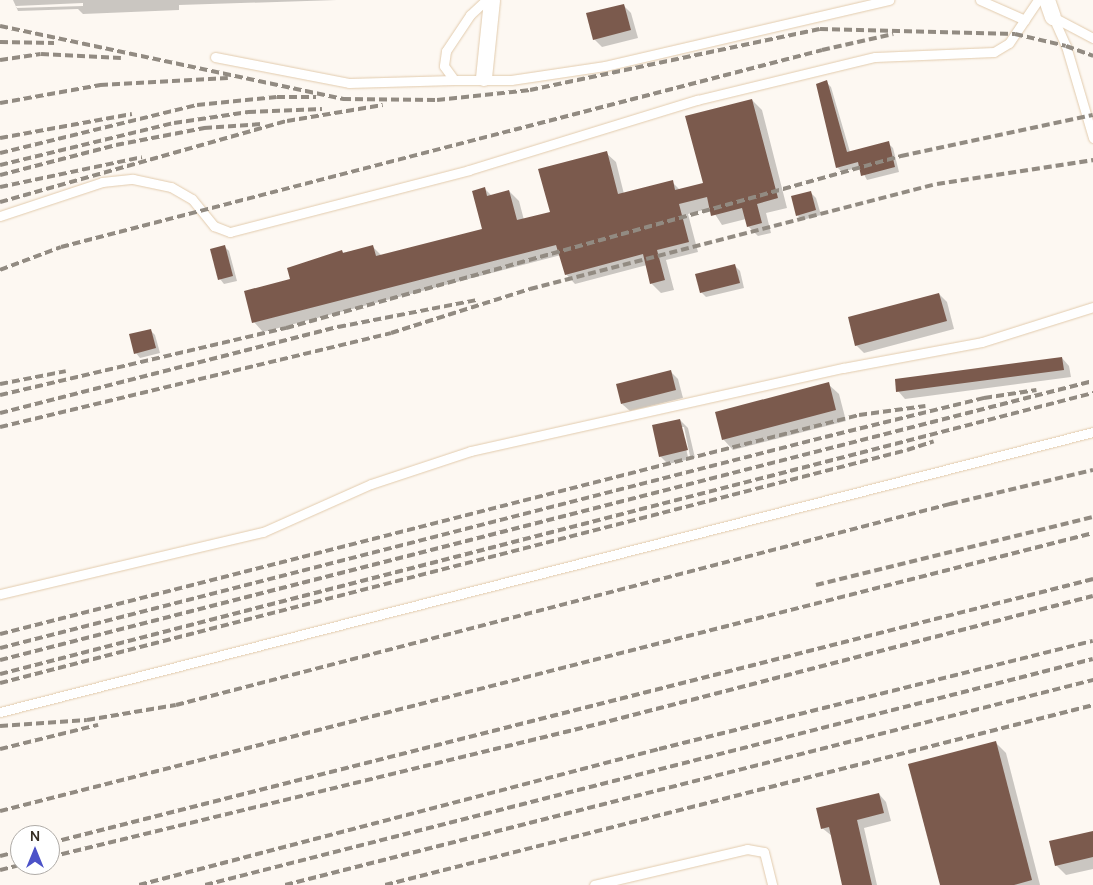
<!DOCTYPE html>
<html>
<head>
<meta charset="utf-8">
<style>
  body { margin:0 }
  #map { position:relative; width:1093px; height:885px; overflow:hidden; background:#fdf8f2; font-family:Manrope,sans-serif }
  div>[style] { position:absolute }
  .shadow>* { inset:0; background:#0003 }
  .building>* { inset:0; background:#7b5a4d }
  .roads { filter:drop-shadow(0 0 1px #e2cbad) drop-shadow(0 0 1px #e2cbad) }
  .service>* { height:9px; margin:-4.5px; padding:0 4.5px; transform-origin:4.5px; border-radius:4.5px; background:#fff }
  .minor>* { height:16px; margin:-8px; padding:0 8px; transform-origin:8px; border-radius:8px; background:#fff }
  .rail>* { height:4px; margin-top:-2px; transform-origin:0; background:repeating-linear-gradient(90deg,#928b82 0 8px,transparent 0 12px) }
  span { translate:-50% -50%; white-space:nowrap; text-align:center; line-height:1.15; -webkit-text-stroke:5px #fff; paint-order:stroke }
  .north { position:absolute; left:10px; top:825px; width:50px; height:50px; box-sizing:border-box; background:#fff; border:1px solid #afaba7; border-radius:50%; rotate:0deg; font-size:14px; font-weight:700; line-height:20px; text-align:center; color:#372e23 }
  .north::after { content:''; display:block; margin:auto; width:18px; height:22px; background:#4c52c8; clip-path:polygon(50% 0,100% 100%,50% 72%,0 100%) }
</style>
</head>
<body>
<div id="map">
  <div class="shadow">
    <div style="clip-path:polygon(evenodd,13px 0,337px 0,179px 5px,179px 10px,83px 14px,78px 9px,18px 11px,13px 0,83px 3px,83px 6px,16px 8px,16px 6px,83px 3px)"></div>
    <div style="clip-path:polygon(623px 5px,631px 13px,638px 38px,602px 47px,594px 39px)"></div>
    <div style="clip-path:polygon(826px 82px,831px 87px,850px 152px,888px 143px,893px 148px,899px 172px,867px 180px,860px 167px,842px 172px,837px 167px)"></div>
    <div style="clip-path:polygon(752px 100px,762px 110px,787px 208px,766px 213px,771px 233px,758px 236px,748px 226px,746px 219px,722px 225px,711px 208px,688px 214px,698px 252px,666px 260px,674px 290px,661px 293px,651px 283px,647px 265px,575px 284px,566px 274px,561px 255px,263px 332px,254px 322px,291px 280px,325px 256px,373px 247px,382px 256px,484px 230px,485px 189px,492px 196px,509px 191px,519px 201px,524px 220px,551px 213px,606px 153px,616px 162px,624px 194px,672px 182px,680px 190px,704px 184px)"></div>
    <div style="clip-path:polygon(811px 193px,816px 198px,821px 215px,802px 220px,797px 215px)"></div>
    <div style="clip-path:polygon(224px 246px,229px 251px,237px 281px,224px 284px,220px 279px)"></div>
    <div style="clip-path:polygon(735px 266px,740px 271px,744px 288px,706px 297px,701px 292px)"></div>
    <div style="clip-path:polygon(939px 294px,947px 302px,954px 329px,864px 353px,856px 345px)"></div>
    <div style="clip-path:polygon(150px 330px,155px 335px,160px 353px,140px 358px,136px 353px)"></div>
    <div style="clip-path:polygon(1062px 358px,1069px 366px,1071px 377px,905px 399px,898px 391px)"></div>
    <div style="clip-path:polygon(670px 371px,678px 379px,683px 398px,630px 411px,622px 404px)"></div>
    <div style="clip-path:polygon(828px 384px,839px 394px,846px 421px,733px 450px,723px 439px)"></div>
    <div style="clip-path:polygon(evenodd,680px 420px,688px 428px,695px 458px,668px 464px,660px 456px,680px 420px,681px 427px,684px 427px,690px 456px,688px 457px,681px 427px)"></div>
    <div style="clip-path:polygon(995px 742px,1006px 753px,1040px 885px,941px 885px)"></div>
    <div style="clip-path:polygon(879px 794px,886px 802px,891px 821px,864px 828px,877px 885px,844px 885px,832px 836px,822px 828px)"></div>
    <div style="clip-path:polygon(1093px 832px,1093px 869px,1066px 875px,1056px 865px)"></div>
  </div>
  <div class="building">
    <div style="clip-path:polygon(624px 4px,631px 30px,593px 40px,586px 13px)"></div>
    <div style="clip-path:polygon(827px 80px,847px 152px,889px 141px,895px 167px,861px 176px,858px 162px,836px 168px,816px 84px)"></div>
    <div style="clip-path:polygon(752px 99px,778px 198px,757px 204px,762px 223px,747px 227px,742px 208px,711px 216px,707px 197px,679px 204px,689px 242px,657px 250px,665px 280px,650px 284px,643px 254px,565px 275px,556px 245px,252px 323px,244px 291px,290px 279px,287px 268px,342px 250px,343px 253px,373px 245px,376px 256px,482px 229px,472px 191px,485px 187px,487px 196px,509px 190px,517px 220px,550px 212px,538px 169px,607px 151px,618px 194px,673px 180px,675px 190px,703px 183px,685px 116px)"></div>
    <div style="clip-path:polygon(811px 191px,816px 210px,796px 216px,791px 196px)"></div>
    <div style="clip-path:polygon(225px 245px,233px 276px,218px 280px,210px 249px)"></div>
    <div style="clip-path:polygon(735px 264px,740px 283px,700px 293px,695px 274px)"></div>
    <div style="clip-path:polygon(939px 293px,947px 321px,855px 346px,848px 317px)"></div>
    <div style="clip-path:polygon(151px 329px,156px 348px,134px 354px,129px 334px)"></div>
    <div style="clip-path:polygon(1062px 357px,1064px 370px,896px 392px,895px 379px)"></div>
    <div style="clip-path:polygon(671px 370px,676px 390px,621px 404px,616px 384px)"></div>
    <div style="clip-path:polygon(829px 382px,836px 410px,722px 440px,715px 412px)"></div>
    <div style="clip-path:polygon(680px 419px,688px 450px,659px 457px,652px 425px)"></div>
    <div style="clip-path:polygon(996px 741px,1032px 880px,1014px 885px,940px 885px,908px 764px)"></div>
    <div style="clip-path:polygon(879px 793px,884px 813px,857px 820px,872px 885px,842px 885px,829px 827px,821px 829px,816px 808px)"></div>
    <div style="clip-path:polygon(1093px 831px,1093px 857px,1055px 866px,1049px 841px)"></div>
  </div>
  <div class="roads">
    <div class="service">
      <div style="left:486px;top:0;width:22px;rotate:137deg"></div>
      <div style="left:470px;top:15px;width:43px;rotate:123.7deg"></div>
      <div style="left:446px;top:51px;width:15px;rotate:98deg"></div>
      <div style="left:444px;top:66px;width:17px;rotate:54deg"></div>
      <div style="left:454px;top:80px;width:57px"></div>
      <div style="left:511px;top:80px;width:95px;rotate:-8.5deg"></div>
      <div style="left:605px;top:66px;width:292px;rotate:-13.1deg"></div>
      <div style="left:980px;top:0;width:49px;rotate:24deg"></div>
      <div style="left:1053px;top:17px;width:32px;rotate:66deg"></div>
      <div style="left:1066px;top:46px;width:96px;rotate:73.6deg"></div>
      <div style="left:1053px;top:17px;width:45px;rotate:27.7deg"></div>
      <div style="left:215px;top:57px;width:136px;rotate:11deg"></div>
      <div style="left:349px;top:83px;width:105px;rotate:-1.6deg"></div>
      <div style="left:0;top:216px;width:108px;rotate:-18.4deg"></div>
      <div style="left:102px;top:182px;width:31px;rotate:-6deg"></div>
      <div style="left:133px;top:179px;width:39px;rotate:12deg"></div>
      <div style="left:171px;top:187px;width:24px;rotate:30deg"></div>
      <div style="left:192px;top:199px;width:35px;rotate:51deg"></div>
      <div style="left:214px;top:226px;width:17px;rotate:21deg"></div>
      <div style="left:230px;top:232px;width:247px;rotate:-14.5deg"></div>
      <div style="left:469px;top:170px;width:239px;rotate:-17.1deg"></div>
      <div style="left:697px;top:100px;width:183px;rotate:-13.6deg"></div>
      <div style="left:875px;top:57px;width:119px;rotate:-2.4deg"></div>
      <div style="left:994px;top:52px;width:17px;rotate:-31deg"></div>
      <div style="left:1009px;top:43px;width:52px;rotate:-56deg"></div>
      <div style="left:0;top:594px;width:270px;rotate:-13.3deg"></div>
      <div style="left:263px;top:532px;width:118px;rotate:-24deg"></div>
      <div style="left:371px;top:484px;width:105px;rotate:-18.3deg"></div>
      <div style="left:471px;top:451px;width:381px;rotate:-12.6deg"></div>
      <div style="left:843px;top:368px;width:141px;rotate:-10.6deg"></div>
      <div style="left:982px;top:342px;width:116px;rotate:-17.5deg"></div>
      <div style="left:0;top:712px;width:1128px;rotate:-14.37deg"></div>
      <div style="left:594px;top:885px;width:157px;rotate:-13.2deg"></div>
      <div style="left:747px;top:849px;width:17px;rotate:10deg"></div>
      <div style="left:764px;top:852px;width:34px;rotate:76deg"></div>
    </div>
    <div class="minor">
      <div style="left:1047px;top:0;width:18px;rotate:71deg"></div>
      <div style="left:484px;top:78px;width:78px;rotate:-84.1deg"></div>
    </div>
  </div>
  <div class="rail">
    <div style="left:0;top:26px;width:351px;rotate:12deg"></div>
    <div style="left:343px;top:99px;width:94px;rotate:0.6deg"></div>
    <div style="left:437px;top:100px;width:94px;rotate:-6.1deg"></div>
    <div style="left:530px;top:90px;width:296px;rotate:-11.9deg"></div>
    <div style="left:820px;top:29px;width:195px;rotate:1.5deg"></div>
    <div style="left:1015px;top:34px;width:52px;rotate:13.2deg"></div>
    <div style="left:1066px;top:46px;width:29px;rotate:20deg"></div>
    <div style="left:0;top:42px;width:54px;rotate:1.1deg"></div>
    <div style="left:0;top:60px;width:41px;rotate:-8.3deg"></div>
    <div style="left:41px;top:54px;width:80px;rotate:2.9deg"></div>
    <div style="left:0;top:103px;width:102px;rotate:-10.2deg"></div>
    <div style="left:100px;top:85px;width:128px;rotate:-3.1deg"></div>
    <div style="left:0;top:138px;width:134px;rotate:-10.3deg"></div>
    <div style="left:0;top:153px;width:203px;rotate:-13.7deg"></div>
    <div style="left:197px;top:105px;width:80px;rotate:-5.7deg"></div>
    <div style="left:277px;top:97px;width:39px"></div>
    <div style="left:0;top:165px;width:179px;rotate:-13.6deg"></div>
    <div style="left:174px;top:123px;width:75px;rotate:-8.5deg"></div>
    <div style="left:248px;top:112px;width:74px;rotate:-2.3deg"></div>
    <div style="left:0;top:175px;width:120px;rotate:-14.5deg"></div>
    <div style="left:116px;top:145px;width:90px;rotate:-10.9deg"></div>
    <div style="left:204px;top:128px;width:58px;rotate:-3.9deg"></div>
    <div style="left:0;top:187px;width:145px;rotate:-11.9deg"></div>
    <div style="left:0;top:202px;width:298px;rotate:-15.8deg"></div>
    <div style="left:287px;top:121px;width:97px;rotate:-9.5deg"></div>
    <div style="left:0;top:270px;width:65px;rotate:-20.7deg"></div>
    <div style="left:61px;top:247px;width:786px;rotate:-14.51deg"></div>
    <div style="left:822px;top:50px;width:73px;rotate:-12.7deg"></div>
    <div style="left:0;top:384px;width:67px;rotate:-11.1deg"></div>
    <div style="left:0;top:395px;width:294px;rotate:-13.2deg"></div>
    <div style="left:286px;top:328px;width:639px;rotate:-15.62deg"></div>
    <div style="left:901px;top:156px;width:196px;rotate:-12.1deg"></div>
    <div style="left:0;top:413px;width:349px;rotate:-14.3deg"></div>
    <div style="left:338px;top:327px;width:142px;rotate:-11deg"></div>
    <div style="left:0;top:427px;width:402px;rotate:-13.5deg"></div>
    <div style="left:391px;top:333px;width:146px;rotate:-17.6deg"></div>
    <div style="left:530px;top:289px;width:420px;rotate:-14.5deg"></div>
    <div style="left:937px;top:184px;width:158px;rotate:-8.7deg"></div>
    <div style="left:816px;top:585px;width:285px;rotate:-13.8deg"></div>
    <div style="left:0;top:634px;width:886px;rotate:-14.3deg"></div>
    <div style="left:859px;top:415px;width:67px;rotate:-7.8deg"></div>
    <div style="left:0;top:648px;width:852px;rotate:-14.35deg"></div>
    <div style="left:825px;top:437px;width:164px;rotate:-13.8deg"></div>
    <div style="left:984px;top:398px;width:53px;rotate:-8.7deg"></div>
    <div style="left:0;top:660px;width:1128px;rotate:-14.32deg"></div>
    <div style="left:0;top:674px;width:1129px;rotate:-14.42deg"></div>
    <div style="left:0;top:683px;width:936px;rotate:-14.41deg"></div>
    <div style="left:907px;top:450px;width:28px;rotate:-18deg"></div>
    <div style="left:0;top:726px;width:87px;rotate:-3.9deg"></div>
    <div style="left:87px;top:720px;width:90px;rotate:-9.6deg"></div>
    <div style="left:176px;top:705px;width:800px;rotate:-14.56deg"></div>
    <div style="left:950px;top:504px;width:147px;rotate:-13.4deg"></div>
    <div style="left:0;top:749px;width:101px;rotate:-13.8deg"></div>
    <div style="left:0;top:811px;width:1128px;rotate:-14.27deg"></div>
    <div style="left:50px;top:843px;width:1076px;rotate:-14.2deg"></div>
    <div style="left:0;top:856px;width:21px;rotate:-14deg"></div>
    <div style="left:50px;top:857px;width:564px;rotate:-13.64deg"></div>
    <div style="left:598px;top:724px;width:511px;rotate:-14.5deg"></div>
    <div style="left:0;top:870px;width:21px;rotate:-14deg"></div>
    <div style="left:139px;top:885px;width:537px;rotate:-14.66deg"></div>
    <div style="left:659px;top:749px;width:447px;rotate:-14deg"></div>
    <div style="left:205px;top:885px;width:916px;rotate:-14.28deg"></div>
    <div style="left:285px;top:885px;width:834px;rotate:-14.24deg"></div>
    <div style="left:385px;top:885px;width:731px;rotate:-14.26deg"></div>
  </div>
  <div class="north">N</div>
</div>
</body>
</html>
